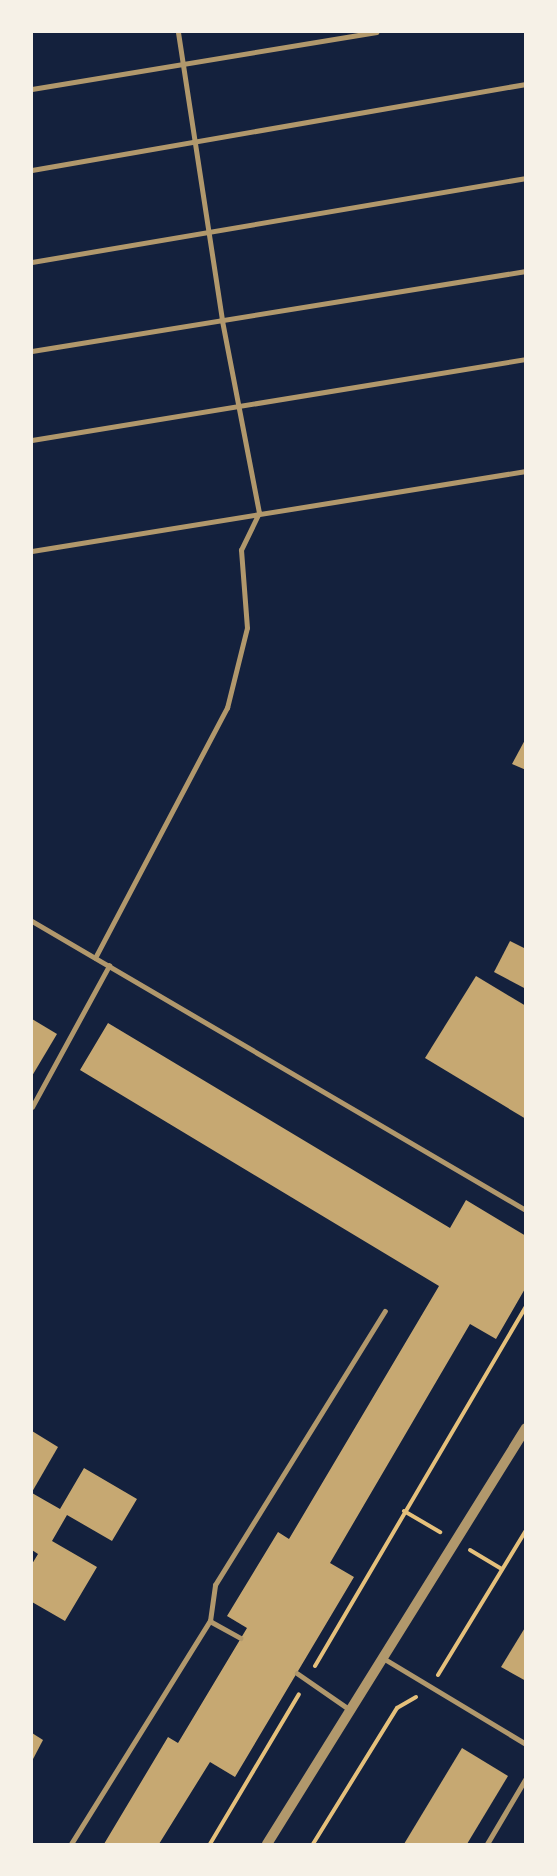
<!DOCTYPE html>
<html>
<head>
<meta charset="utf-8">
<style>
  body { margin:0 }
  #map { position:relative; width:557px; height:1876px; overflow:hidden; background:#14213d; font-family:"Sofia Sans Condensed",sans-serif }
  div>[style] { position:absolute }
  .building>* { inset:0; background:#c6a872 }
  .path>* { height:4px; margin:-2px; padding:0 2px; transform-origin:2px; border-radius:2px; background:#e5c07b }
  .service>* { height:4.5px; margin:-2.25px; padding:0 2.25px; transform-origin:2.25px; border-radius:2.25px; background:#b1986c }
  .tertiary>* { height:10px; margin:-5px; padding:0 5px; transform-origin:5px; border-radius:5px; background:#b1986c }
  span { translate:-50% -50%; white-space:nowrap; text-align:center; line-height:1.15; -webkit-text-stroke:4.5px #f6f1e7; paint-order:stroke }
  .frame { position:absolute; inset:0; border:33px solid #f6f1e7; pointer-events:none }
</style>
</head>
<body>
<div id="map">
  <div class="building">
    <div style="clip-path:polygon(526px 738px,526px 770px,512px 764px)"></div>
    <div style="clip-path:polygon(510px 941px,526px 949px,526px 989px,494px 972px)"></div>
    <div style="clip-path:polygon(476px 976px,526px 1006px,526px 1119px,425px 1058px)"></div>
    <div style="clip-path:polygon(32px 1019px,57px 1034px,32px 1076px)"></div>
    <div style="clip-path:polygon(108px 1023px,450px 1228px,466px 1200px,526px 1236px,526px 1287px,496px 1339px,470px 1324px,330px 1563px,354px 1577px,235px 1777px,210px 1762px,159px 1844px,104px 1844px,168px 1737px,178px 1743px,247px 1628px,227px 1616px,278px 1532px,289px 1539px,439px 1286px,80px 1070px)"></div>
    <div style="clip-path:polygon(32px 1431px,58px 1447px,32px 1492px)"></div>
    <div style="clip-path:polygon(84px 1468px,137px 1499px,112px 1541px,67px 1515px,52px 1541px,97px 1567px,65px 1621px,32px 1602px,32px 1564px,38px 1554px,32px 1550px,32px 1493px,60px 1509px)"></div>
    <div style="clip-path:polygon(526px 1626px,526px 1681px,501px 1667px)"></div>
    <div style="clip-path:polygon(32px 1733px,43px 1740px,32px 1761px)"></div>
    <div style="clip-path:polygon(462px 1748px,508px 1776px,467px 1844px,404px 1844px)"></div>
  </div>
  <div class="path">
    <div style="left:404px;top:1511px;width:42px;rotate:30.3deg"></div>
    <div style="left:470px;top:1550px;width:37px;rotate:31deg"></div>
    <div style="left:315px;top:1666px;width:416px;rotate:-59.6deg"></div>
    <div style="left:438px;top:1675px;width:170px;rotate:-58.7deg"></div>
    <div style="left:210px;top:1844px;width:174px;rotate:-59.3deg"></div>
    <div style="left:313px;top:1844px;width:160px;rotate:-58.3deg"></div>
    <div style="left:397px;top:1708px;width:22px;rotate:-30deg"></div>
  </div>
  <div class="service">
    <div style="left:32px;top:89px;width:349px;rotate:-9.4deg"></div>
    <div style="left:32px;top:170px;width:501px;rotate:-9.88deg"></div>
    <div style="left:32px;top:262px;width:501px;rotate:-9.65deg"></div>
    <div style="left:32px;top:351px;width:500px;rotate:-9.2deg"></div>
    <div style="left:32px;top:440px;width:501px;rotate:-9.31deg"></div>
    <div style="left:32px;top:551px;width:500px;rotate:-9.2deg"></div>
    <div style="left:32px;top:921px;width:572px;rotate:30.33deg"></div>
    <div style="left:95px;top:958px;width:283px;rotate:-62.2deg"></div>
    <div style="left:227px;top:708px;width:82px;rotate:-76deg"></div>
    <div style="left:247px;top:628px;width:78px;rotate:-94.4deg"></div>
    <div style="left:241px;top:550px;width:41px;rotate:-64.1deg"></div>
    <div style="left:259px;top:513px;width:197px;rotate:-100.9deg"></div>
    <div style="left:222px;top:320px;width:291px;rotate:-98.7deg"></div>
    <div style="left:32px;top:1107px;width:161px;rotate:-61.4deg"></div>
    <div style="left:210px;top:1621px;width:35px;rotate:29deg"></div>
    <div style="left:383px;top:1658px;width:167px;rotate:31deg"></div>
    <div style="left:297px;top:1673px;width:63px;rotate:34.7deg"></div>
    <div style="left:71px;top:1844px;width:263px;rotate:-58.1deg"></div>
    <div style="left:210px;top:1621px;width:36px;rotate:-82deg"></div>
    <div style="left:215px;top:1585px;width:322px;rotate:-58.2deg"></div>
    <div style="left:487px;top:1844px;width:77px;rotate:-59.4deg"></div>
  </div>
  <div class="tertiary">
    <div style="left:267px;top:1844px;width:490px;rotate:-58.1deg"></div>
  </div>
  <div class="frame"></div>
</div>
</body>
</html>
